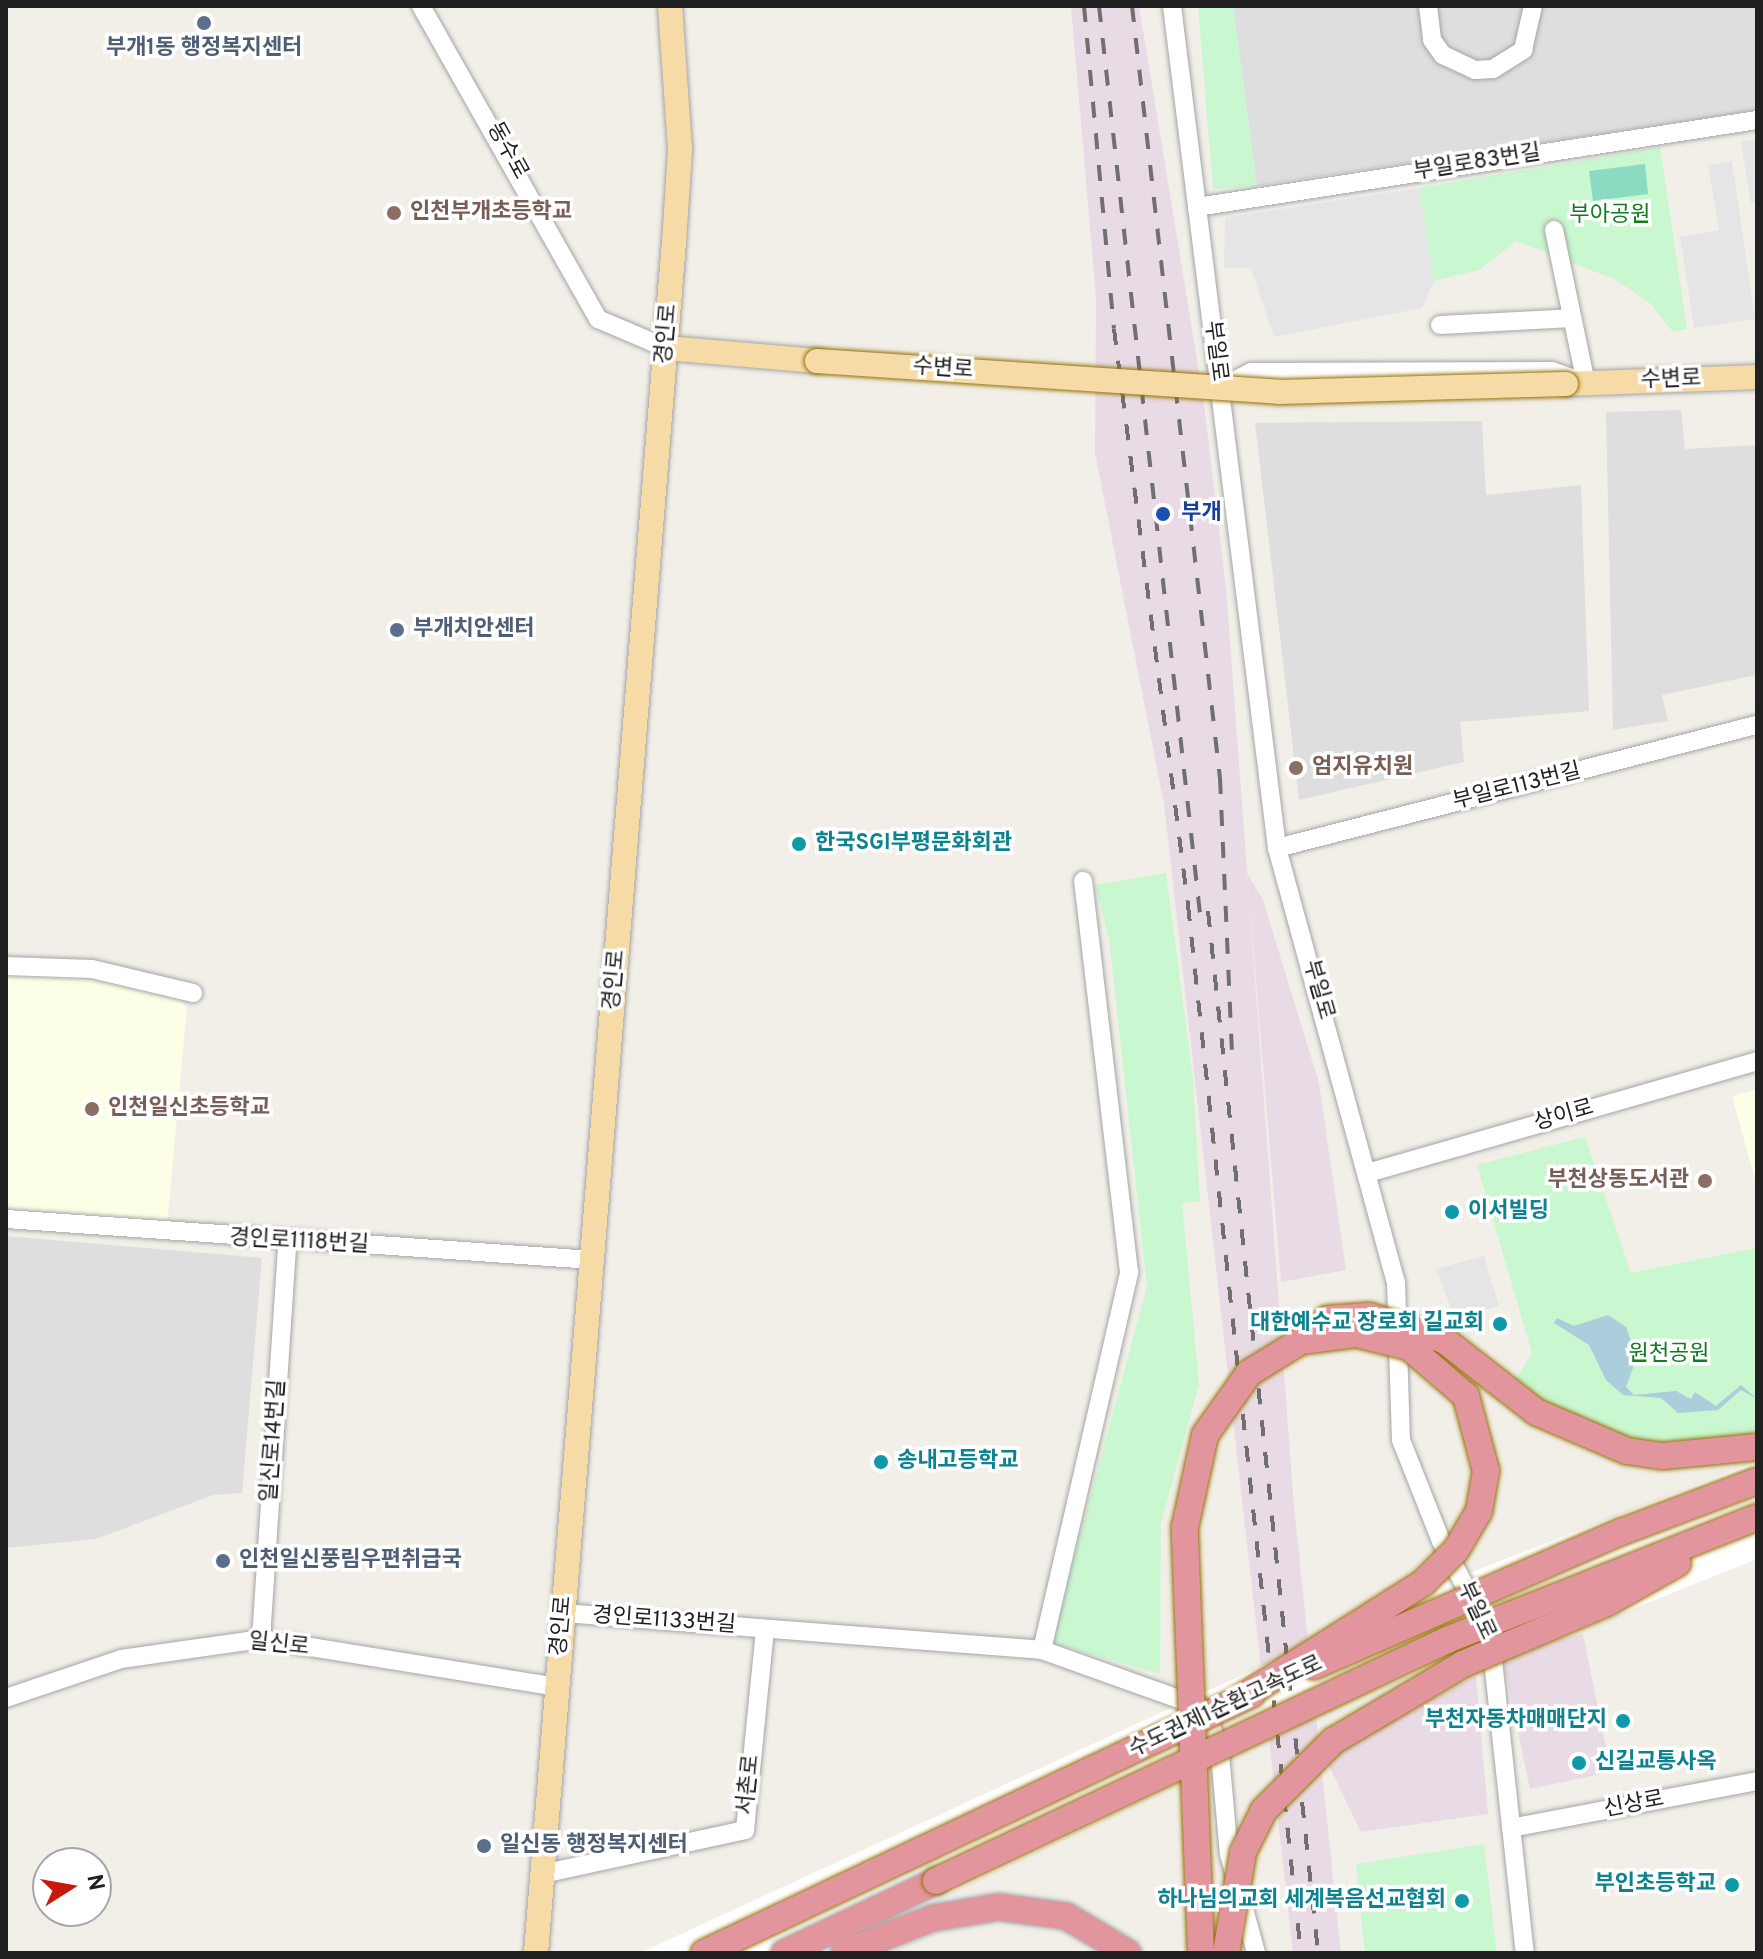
<!DOCTYPE html>
<html>
<head>
<meta charset="utf-8">
<style>
  body { margin:0 }
  #map { position:relative; width:1763px; height:1959px; overflow:hidden; background:#f1efe8; font-family:Overpass,"Noto Sans KR",sans-serif }
  div>[style] { position:absolute }
  .residential>* { inset:0; background:#dfdede }
  .industrial>* { inset:0; background:#e9dbe5 }
  .education>* { inset:0; background:#fcfee5 }
  .park>* { inset:0; background:#c9f7d0 }
  .pitch>* { inset:0; background:#8bdbc2 }
  .parking>* { inset:0; background:#e5e5e5 }
  .water>* { inset:0; background:#abcddc }
  .pier>* { inset:0; background:#fff }
  .roads { filter:drop-shadow(0 0 2px #a5a5a5) drop-shadow(0 0 2px #a5a5a5) }
  .minor>* { height:18px; margin:-9px; padding:0 9px; transform-origin:9px; border-radius:9px; background:#fff }
  .major>* { height:24px; margin:-12px; padding:0 12px; transform-origin:12px; border-radius:12px; background:#f7dba7 }
  .highway>* { height:26px; margin:-13px; padding:0 13px; transform-origin:13px; border-radius:13px; background:#e3959d }
  .rail>* { height:4px; margin-top:-2px; transform-origin:0; background:repeating-linear-gradient(90deg,#6f6f6f 0 16px,transparent 0 32px) }
  .bridges { filter:drop-shadow(0 0 2px #967208) drop-shadow(0 0 2px #967208) }
  .major-bridge>* { height:24px; margin:-12px; padding:0 12px; transform-origin:12px; border-radius:12px; background:#f7dba7 }
  .highway-bridge>* { height:26px; margin:-13px; padding:0 13px; transform-origin:13px; border-radius:13px; background:#e3959d }
  .dots>* { width:22px; height:22px; translate:-50% -50%; box-sizing:border-box; border:4px solid #fff; border-radius:50% }
  span { translate:-50% -50%; white-space:nowrap; text-align:center; line-height:1.15; -webkit-text-stroke:7px #fff; paint-order:stroke }
  .service-label { font-size:22px; color:#4e5e75; font-weight:700 }
  .left { translate:0 -50%; text-align:left }
  .street-label { font-size:22px; color:#212121 }
  .education-label { font-size:22px; color:#785e54; font-weight:700 }
  .right { translate:-100% -50%; text-align:right }
  .park-label { font-size:22px; color:#127c23 }
  .transit-label { font-size:22px; color:#164399; font-weight:700 }
  .culture-label { font-size:22px; color:#0d838f; font-weight:700 }
  .frame { position:absolute; inset:0; border:8px solid #212121; pointer-events:none }
  .north { position:absolute; left:32px; top:1847px; width:80px; height:80px; box-sizing:border-box; background:#fff; border:2px solid #a6a6a6; border-radius:50%; rotate:79deg; font-size:22px; font-weight:700; line-height:32px; text-align:center; color:#212121 }
  .north::after { content:''; display:block; margin:auto; width:28px; height:36px; background:#c71a0b; clip-path:polygon(50% 0,100% 100%,50% 72%,0 100%) }
</style>
</head>
<body>
<div id="map">
  <div class="residential">
    <div style="clip-path:polygon(1233px 6px,1757px 6px,1757px 110px,1257px 186px)"></div>
    <div style="clip-path:polygon(1681px 410px,1685px 449px,1757px 445px,1757px 675px,1662px 695px,1668px 721px,1613px 730px,1606px 412px)"></div>
    <div style="clip-path:polygon(1482px 421px,1486px 495px,1581px 485px,1589px 711px,1460px 722px,1464px 762px,1299px 800px,1255px 423px)"></div>
    <div style="clip-path:polygon(6px 1236px,262px 1258px,242px 1493px,213px 1495px,96px 1539px,6px 1548px)"></div>
  </div>
  <div class="industrial">
    <div style="clip-path:polygon(1071px 6px,1139px 6px,1203px 396px,1226px 587px,1294px 1507px,1341px 1953px,1293px 1953px,1164px 804px,1095px 453px,1096px 298px)"></div>
    <div style="clip-path:polygon(1247px 873px,1263px 900px,1319px 1083px,1346px 1270px,1281px 1282px)"></div>
    <div style="clip-path:polygon(1583px 1634px,1611px 1772px,1530px 1789px,1501px 1651px)"></div>
    <div style="clip-path:polygon(1476px 1676px,1488px 1814px,1361px 1832px,1325px 1758px)"></div>
  </div>
  <div class="education">
    <div style="clip-path:polygon(6px 973px,91px 976px,177px 996px,187px 1007px,167px 1227px,6px 1212px)"></div>
    <div style="clip-path:polygon(1757px 1089px,1757px 1187px,1732px 1096px)"></div>
  </div>
  <div class="park">
    <div style="clip-path:polygon(1198px 6px,1233px 6px,1257px 186px,1213px 189px)"></div>
    <div style="clip-path:polygon(1660px 147px,1687px 329px,1673px 332px,1650px 303px,1614px 279px,1516px 241px,1479px 270px,1434px 281px,1419px 188px)"></div>
    <div style="clip-path:polygon(1166px 873px,1193px 1079px,1200px 1201px,1182px 1203px,1199px 1384px,1161px 1523px,1160px 1674px,1051px 1643px,1147px 1286px,1109px 939px,1095px 885px)"></div>
    <div style="clip-path:polygon(1585px 1137px,1631px 1273px,1757px 1248px,1757px 1433px,1690px 1445px,1649px 1442px,1573px 1422px,1513px 1384px,1532px 1353px,1477px 1165px)"></div>
    <div style="clip-path:polygon(1484px 1844px,1497px 1953px,1365px 1953px,1356px 1864px)"></div>
  </div>
  <div class="pitch">
    <div style="clip-path:polygon(1645px 164px,1648px 194px,1593px 201px,1589px 171px)"></div>
  </div>
  <div class="parking">
    <div style="clip-path:polygon(1757px 139px,1757px 202px,1751px 203px,1741px 142px)"></div>
    <div style="clip-path:polygon(1732px 161px,1755px 319px,1694px 328px,1680px 237px,1719px 230px,1708px 165px)"></div>
    <div style="clip-path:polygon(1419px 188px,1434px 281px,1422px 308px,1274px 337px,1251px 268px,1224px 268px,1225px 218px)"></div>
    <div style="clip-path:polygon(1484px 1256px,1499px 1306px,1455px 1318px,1436px 1269px)"></div>
  </div>
  <div class="water">
    <div style="clip-path:polygon(1608px 1315px,1626px 1327px,1631px 1341px,1643px 1341px,1644px 1355px,1638px 1354px,1626px 1387px,1634px 1395px,1676px 1391px,1691px 1399px,1695px 1392px,1716px 1406px,1741px 1385px,1757px 1399px,1741px 1390px,1718px 1410px,1678px 1413px,1661px 1398px,1623px 1395px,1606px 1380px,1589px 1345px,1554px 1323px,1557px 1318px,1574px 1326px)"></div>
  </div>
  <div class="pier">
    <div style="clip-path:polygon(1757px 1461px,1757px 1559px,1468px 1675px,1456px 1656px,1349px 1701px,927px 1904px,938px 1932px,886px 1953px,640px 1953px,1431px 1588px)"></div>
  </div>
  <div class="roads">
    <div class="minor">
      <div style="left:421px;top:6px;width:360px;rotate:60.5deg"></div>
      <div style="left:598px;top:319px;width:74px;rotate:23.1deg"></div>
      <div style="left:1172px;top:6px;width:849px;rotate:82.89deg"></div>
      <div style="left:1277px;top:848px;width:450px;rotate:74.7deg"></div>
      <div style="left:1396px;top:1282px;width:158px;rotate:88.2deg"></div>
      <div style="left:1401px;top:1440px;width:109px;rotate:68.4deg"></div>
      <div style="left:1441px;top:1541px;width:104px;rotate:62deg"></div>
      <div style="left:1490px;top:1633px;width:322px;rotate:83.8deg"></div>
      <div style="left:1428px;top:6px;width:34px;rotate:83deg"></div>
      <div style="left:1432px;top:40px;width:19px;rotate:54deg"></div>
      <div style="left:1443px;top:55px;width:35px;rotate:25deg"></div>
      <div style="left:1475px;top:70px;width:18px;rotate:-3deg"></div>
      <div style="left:1493px;top:69px;width:36px;rotate:-32deg"></div>
      <div style="left:1523px;top:50px;width:45px;rotate:-77.2deg"></div>
      <div style="left:1197px;top:207px;width:567px;rotate:-8.83deg"></div>
      <div style="left:1554px;top:230px;width:156px;rotate:78.2deg"></div>
      <div style="left:1440px;top:325px;width:132px;rotate:-3deg"></div>
      <div style="left:1220px;top:388px;width:35px;rotate:-27deg"></div>
      <div style="left:1251px;top:372px;width:301px;rotate:-0.2deg"></div>
      <div style="left:1552px;top:371px;width:30px;rotate:20deg"></div>
      <div style="left:1277px;top:848px;width:496px;rotate:-14.4deg"></div>
      <div style="left:6px;top:966px;width:86px;rotate:2deg"></div>
      <div style="left:92px;top:969px;width:104px;rotate:13.4deg"></div>
      <div style="left:1371px;top:1172px;width:402px;rotate:-16deg"></div>
      <div style="left:6px;top:1219px;width:587px;rotate:4deg"></div>
      <div style="left:563px;top:1613px;width:480px;rotate:4.4deg"></div>
      <div style="left:1042px;top:1650px;width:169px;rotate:19.7deg"></div>
      <div style="left:1201px;top:1707px;width:40px;rotate:63.4deg"></div>
      <div style="left:1219px;top:1743px;width:111px;rotate:84.9deg"></div>
      <div style="left:1229px;top:1854px;width:103px;rotate:74.7deg"></div>
      <div style="left:261px;top:1639px;width:397px;rotate:-86.2deg"></div>
      <div style="left:1042px;top:1650px;width:388px;rotate:-77deg"></div>
      <div style="left:1129px;top:1272px;width:394px;rotate:-96.7deg"></div>
      <div style="left:6px;top:1698px;width:121px;rotate:-18.7deg"></div>
      <div style="left:121px;top:1659px;width:141px;rotate:-8.1deg"></div>
      <div style="left:261px;top:1639px;width:300px;rotate:9.2deg"></div>
      <div style="left:1511px;top:1828px;width:250px;rotate:-10.8deg"></div>
      <div style="left:542px;top:1874px;width:208px;rotate:-12.2deg"></div>
      <div style="left:745px;top:1830px;width:202px;rotate:-84.3deg"></div>
    </div>
    <div class="major">
      <div style="left:666px;top:348px;width:152px;rotate:4.9deg"></div>
      <div style="left:1566px;top:384px;width:191px;rotate:-2.1deg"></div>
      <div style="left:536px;top:1953px;width:1716px;rotate:-85.39deg"></div>
      <div style="left:674px;top:243px;width:94px;rotate:-86.3deg"></div>
      <div style="left:680px;top:149px;width:143px;rotate:-94deg"></div>
    </div>
    <div class="highway">
      <div style="left:784px;top:1953px;width:168px;rotate:-25.3deg"></div>
      <div style="left:844px;top:1953px;width:96px;rotate:-21.5deg"></div>
      <div style="left:933px;top:1918px;width:67px;rotate:-9.5deg"></div>
      <div style="left:999px;top:1907px;width:68px;rotate:7.7deg"></div>
      <div style="left:1066px;top:1916px;width:72px;rotate:30.8deg"></div>
    </div>
  </div>
  <div class="rail">
    <div style="left:1084px;top:6px;width:324px;rotate:84.7deg"></div>
    <div style="left:1114px;top:329px;width:581px;rotate:82.68deg"></div>
    <div style="left:1188px;top:905px;width:1054px;rotate:83.85deg"></div>
    <div style="left:1099px;top:6px;width:923px;rotate:83.65deg"></div>
    <div style="left:1132px;top:6px;width:777px;rotate:83.5deg"></div>
    <div style="left:1220px;top:778px;width:276px;rotate:87.5deg"></div>
    <div style="left:1208px;top:911px;width:1048px;rotate:83.97deg"></div>
  </div>
  <div class="bridges">
    <div class="major-bridge">
      <div style="left:817px;top:361px;width:463px;rotate:3.8deg"></div>
      <div style="left:1279px;top:392px;width:287px;rotate:-1.6deg"></div>
    </div>
    <div class="highway-bridge">
      <div style="left:1327px;top:1319px;width:42px;rotate:-4.1deg"></div>
      <div style="left:1369px;top:1316px;width:79px;rotate:17.7deg"></div>
      <div style="left:1444px;top:1340px;width:117px;rotate:38deg"></div>
      <div style="left:1536px;top:1412px;width:99px;rotate:23.2deg"></div>
      <div style="left:1627px;top:1451px;width:36px;rotate:8deg"></div>
      <div style="left:1663px;top:1456px;width:94px;rotate:-5.5deg"></div>
      <div style="left:1314px;top:1666px;width:335px;rotate:-23.6deg"></div>
      <div style="left:1621px;top:1532px;width:145px;rotate:-20.6deg"></div>
      <div style="left:936px;top:1881px;width:565px;rotate:-25.25deg"></div>
      <div style="left:1447px;top:1640px;width:334px;rotate:-21.6deg"></div>
      <div style="left:704px;top:1953px;width:606px;rotate:-25.3deg"></div>
      <div style="left:1201px;top:1953px;width:426px;rotate:-92.2deg"></div>
      <div style="left:1185px;top:1527px;width:94px;rotate:-77.7deg"></div>
      <div style="left:1205px;top:1435px;width:76px;rotate:-54.6deg"></div>
      <div style="left:1249px;top:1373px;width:61px;rotate:-31.6deg"></div>
      <div style="left:1301px;top:1341px;width:55px;rotate:-7.3deg"></div>
      <div style="left:1356px;top:1334px;width:55px;rotate:13.8deg"></div>
      <div style="left:1409px;top:1347px;width:75px;rotate:40.7deg"></div>
      <div style="left:1466px;top:1396px;width:78px;rotate:75.1deg"></div>
      <div style="left:1486px;top:1471px;width:41px;rotate:99.9deg"></div>
      <div style="left:1479px;top:1511px;width:45px;rotate:120.5deg"></div>
      <div style="left:1456px;top:1550px;width:47px;rotate:135deg"></div>
      <div style="left:1423px;top:1583px;width:219px;rotate:147.7deg"></div>
      <div style="left:1226px;top:1953px;width:102px;rotate:-80.4deg"></div>
      <div style="left:1243px;top:1852px;width:47px;rotate:-63.4deg"></div>
      <div style="left:1264px;top:1810px;width:98px;rotate:-45deg"></div>
      <div style="left:1333px;top:1741px;width:151px;rotate:-30.6deg"></div>
      <div style="left:1463px;top:1664px;width:156px;rotate:-23deg"></div>
      <div style="left:1607px;top:1603px;width:81px;rotate:-29.4deg"></div>
    </div>
  </div>
  <div class="dots">
    <div style="left:204px;top:23px;background:#5c6f8a"></div>
    <div style="left:394px;top:213px;background:#8d6e63"></div>
    <div style="left:1163px;top:514px;background:#1a4fb4"></div>
    <div style="left:397px;top:630px;background:#5c6f8a"></div>
    <div style="left:1296px;top:768px;background:#8d6e63"></div>
    <div style="left:799px;top:844px;background:#0f9aa8"></div>
    <div style="left:92px;top:1109px;background:#8d6e63"></div>
    <div style="left:1705px;top:1181px;background:#8d6e63"></div>
    <div style="left:1452px;top:1212px;background:#0f9aa8"></div>
    <div style="left:1500px;top:1324px;background:#0f9aa8"></div>
    <div style="left:881px;top:1462px;background:#0f9aa8"></div>
    <div style="left:223px;top:1561px;background:#5c6f8a"></div>
    <div style="left:1623px;top:1721px;background:#0f9aa8"></div>
    <div style="left:1579px;top:1763px;background:#0f9aa8"></div>
    <div style="left:484px;top:1846px;background:#5c6f8a"></div>
    <div style="left:1732px;top:1885px;background:#0f9aa8"></div>
    <div style="left:1462px;top:1901px;background:#0f9aa8"></div>
  </div>
  <div class="service-label">
    <span style="left:204px;top:49px">부개1동 행정복지센터</span>
    <span class="left" style="left:413px;top:630px">부개치안센터</span>
    <span class="left" style="left:239px;top:1561px">인천일신풍림우편취급국</span>
    <span class="left" style="left:500px;top:1846px">일신동 행정복지센터</span>
  </div>
  <div class="street-label">
    <span style="left:507px;top:151px;rotate:61deg">동수로</span>
    <span style="left:1477px;top:163px;rotate:-9deg">부일로83번길</span>
    <span style="left:667px;top:334px;rotate:-85deg">경인로</span>
    <span style="left:1215px;top:351px;rotate:83deg">부일로</span>
    <span style="left:943px;top:369px;rotate:4deg">수변로</span>
    <span style="left:1671px;top:380px;rotate:-2deg">수변로</span>
    <span style="left:1517px;top:787px;rotate:-14deg">부일로113번길</span>
    <span style="left:615px;top:980px;rotate:-85deg">경인로</span>
    <span style="left:1318px;top:990px;rotate:74deg">부일로</span>
    <span style="left:1564px;top:1116px;rotate:-16deg">상이로</span>
    <span style="left:299px;top:1242px;rotate:3deg">경인로1118번길</span>
    <span style="left:274px;top:1441px;rotate:-86deg">일신로14번길</span>
    <span style="left:1476px;top:1611px;rotate:65deg">부일로</span>
    <span style="left:664px;top:1621px;rotate:4deg">경인로1133번길</span>
    <span style="left:562px;top:1626px;rotate:-85deg">경인로</span>
    <span style="left:279px;top:1645px;rotate:6deg">일신로</span>
    <span style="left:1226px;top:1707px;rotate:-25deg">수도권제1순환고속도로</span>
    <span style="left:749px;top:1785px;rotate:-84deg">서촌로</span>
    <span style="left:1634px;top:1805px;rotate:-11deg">신상로</span>
  </div>
  <div class="education-label">
    <span class="left" style="left:410px;top:213px">인천부개초등학교</span>
    <span class="left" style="left:1312px;top:768px">엄지유치원</span>
    <span class="left" style="left:108px;top:1109px">인천일신초등학교</span>
    <span class="right" style="left:1689px;top:1181px">부천상동도서관</span>
  </div>
  <div class="park-label">
    <span style="left:1610px;top:216px">부아공원</span>
    <span style="left:1669px;top:1355px">원천공원</span>
  </div>
  <div class="transit-label">
    <span class="left" style="left:1181px;top:514px">부개</span>
  </div>
  <div class="culture-label">
    <span class="left" style="left:815px;top:844px">한국SGI부평문화회관</span>
    <span class="left" style="left:1468px;top:1212px">이서빌딩</span>
    <span class="right" style="left:1484px;top:1324px">대한예수교 장로회 길교회</span>
    <span class="left" style="left:897px;top:1462px">송내고등학교</span>
    <span class="right" style="left:1607px;top:1721px">부천자동차매매단지</span>
    <span class="left" style="left:1595px;top:1763px">신길교통사옥</span>
    <span class="right" style="left:1716px;top:1885px">부인초등학교</span>
    <span class="right" style="left:1446px;top:1901px">하나님의교회 세계복음선교협회</span>
  </div>
  <div class="frame"></div>
  <div class="north">N</div>
</div>
</body>
</html>
